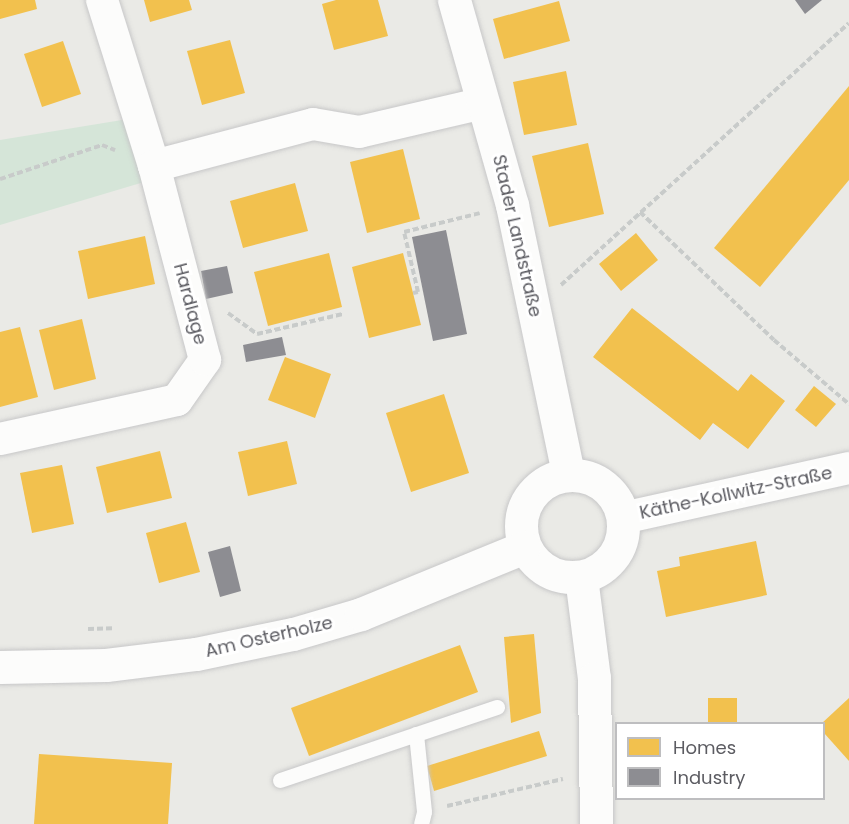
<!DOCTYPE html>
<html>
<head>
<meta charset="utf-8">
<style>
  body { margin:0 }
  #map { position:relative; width:849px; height:824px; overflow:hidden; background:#eaeae6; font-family:Poppins,sans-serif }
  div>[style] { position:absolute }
  .green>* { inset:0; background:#d5e5d8 }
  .homes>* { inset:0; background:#f2c14e }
  .industry>* { inset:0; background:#8d8d92 }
  .path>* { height:4px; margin-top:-2px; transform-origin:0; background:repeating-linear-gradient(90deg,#c8cbca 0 6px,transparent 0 9px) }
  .roads { filter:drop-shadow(0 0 2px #c7c7c8) drop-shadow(0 0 2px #c7c7c8) }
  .service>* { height:15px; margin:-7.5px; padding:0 7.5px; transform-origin:7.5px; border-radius:7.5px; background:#fcfcfb }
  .minor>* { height:32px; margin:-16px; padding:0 16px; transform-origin:16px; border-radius:16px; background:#fcfcfb }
  .tertiary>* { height:33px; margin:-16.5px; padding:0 16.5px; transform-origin:16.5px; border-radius:16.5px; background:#fcfcfb }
  .tertiary>.ring { margin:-16.5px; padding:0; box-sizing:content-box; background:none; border:33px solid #fcfcfb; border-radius:50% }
  span { translate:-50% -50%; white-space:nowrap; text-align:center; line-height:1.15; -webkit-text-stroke:6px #fff; paint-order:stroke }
  .street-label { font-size:18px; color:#5c5c62 }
  .legend { position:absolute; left:615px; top:722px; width:210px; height:78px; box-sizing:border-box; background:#fff; border:2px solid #bebec0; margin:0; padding:8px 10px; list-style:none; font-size:18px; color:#5c5c62 }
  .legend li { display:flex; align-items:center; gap:12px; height:30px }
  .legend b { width:30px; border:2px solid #bebec0 }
</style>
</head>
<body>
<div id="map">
  <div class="green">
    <div style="clip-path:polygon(128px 119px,144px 182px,0 225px,0 140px)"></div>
  </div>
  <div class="homes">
    <div style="clip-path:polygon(0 0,35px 0,37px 9px,0 19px)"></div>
    <div style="clip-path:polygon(144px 0,189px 0,192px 10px,150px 22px)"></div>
    <div style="clip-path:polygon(336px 0,378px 0,388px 36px,334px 50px,322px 4px)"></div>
    <div style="clip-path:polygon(559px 1px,570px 41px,504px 59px,493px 19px)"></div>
    <div style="clip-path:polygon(230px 40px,245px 93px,202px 105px,187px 51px)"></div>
    <div style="clip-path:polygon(63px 41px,81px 94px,42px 107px,24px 54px)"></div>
    <div style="clip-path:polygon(566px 71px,577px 125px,524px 135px,513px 82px)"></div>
    <div style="clip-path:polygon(849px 86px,849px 180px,760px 287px,714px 248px)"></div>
    <div style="clip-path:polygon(588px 143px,604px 214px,549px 227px,532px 156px)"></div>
    <div style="clip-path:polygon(403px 149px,420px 219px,367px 233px,350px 162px)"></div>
    <div style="clip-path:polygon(295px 183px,308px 231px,243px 248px,230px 201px)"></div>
    <div style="clip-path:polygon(636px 233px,658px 260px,621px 291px,599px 264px)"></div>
    <div style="clip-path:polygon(145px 236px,155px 284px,88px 299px,78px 251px)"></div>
    <div style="clip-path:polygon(329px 253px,342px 307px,268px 326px,254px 272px)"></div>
    <div style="clip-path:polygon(403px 253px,421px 325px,369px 338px,352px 267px)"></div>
    <div style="clip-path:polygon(632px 308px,738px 391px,751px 374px,785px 401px,748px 449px,713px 423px,700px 440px,593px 357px)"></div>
    <div style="clip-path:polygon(82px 319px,96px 379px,54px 390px,39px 330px)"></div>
    <div style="clip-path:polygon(20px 327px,38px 397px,0 407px,0 332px)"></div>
    <div style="clip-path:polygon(285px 357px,331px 374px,315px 418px,268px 400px)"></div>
    <div style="clip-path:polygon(814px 386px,836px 404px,816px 427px,795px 410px)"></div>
    <div style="clip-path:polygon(444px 394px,469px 473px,411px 492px,386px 413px)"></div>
    <div style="clip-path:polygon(287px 441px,297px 484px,248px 496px,238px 452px)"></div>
    <div style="clip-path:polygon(160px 451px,172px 498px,107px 513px,96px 467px)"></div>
    <div style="clip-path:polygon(62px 465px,74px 524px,32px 533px,20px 473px)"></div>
    <div style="clip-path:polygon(186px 522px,200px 572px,159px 583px,146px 533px)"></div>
    <div style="clip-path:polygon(756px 541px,767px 595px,666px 617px,657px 571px,680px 566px,679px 557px)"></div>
    <div style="clip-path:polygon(534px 634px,541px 713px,511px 723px,504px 637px)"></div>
    <div style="clip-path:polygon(460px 645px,478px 692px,309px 756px,291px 708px)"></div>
    <div style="clip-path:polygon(708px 698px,737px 698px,737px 724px,708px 724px)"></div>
    <div style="clip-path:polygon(849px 698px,849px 761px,824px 733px,821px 724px)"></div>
    <div style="clip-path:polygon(539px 731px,547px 756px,434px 791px,427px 766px)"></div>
    <div style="clip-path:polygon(39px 754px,172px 763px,168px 824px,34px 824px)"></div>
  </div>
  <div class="industry">
    <div style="clip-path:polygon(795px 0,822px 0,805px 14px)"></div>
    <div style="clip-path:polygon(446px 230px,467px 334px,433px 341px,412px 237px)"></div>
    <div style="clip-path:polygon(227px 266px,233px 293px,206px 299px,201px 271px)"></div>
    <div style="clip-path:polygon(282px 337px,286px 355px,246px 362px,243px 345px)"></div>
    <div style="clip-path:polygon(230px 546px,241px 591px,220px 597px,208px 552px)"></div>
  </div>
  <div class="path">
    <div style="left:0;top:179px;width:108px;rotate:-18.4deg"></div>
    <div style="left:102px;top:145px;width:14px;rotate:21deg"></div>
    <div style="left:640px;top:212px;width:185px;rotate:43.7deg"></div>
    <div style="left:774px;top:340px;width:99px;rotate:40.5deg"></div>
    <div style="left:561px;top:285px;width:389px;rotate:-42.3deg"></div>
    <div style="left:413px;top:293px;width:5px;rotate:-11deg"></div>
    <div style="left:418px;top:292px;width:62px;rotate:-103.1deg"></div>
    <div style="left:404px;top:232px;width:78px;rotate:-14deg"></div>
    <div style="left:228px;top:313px;width:36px;rotate:36deg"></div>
    <div style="left:257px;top:334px;width:88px;rotate:-13.1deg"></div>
    <div style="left:88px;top:629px;width:25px;rotate:-2deg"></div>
    <div style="left:447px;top:806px;width:119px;rotate:-13.1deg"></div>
  </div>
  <div class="roads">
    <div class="service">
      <div style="left:416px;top:734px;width:78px;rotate:84.1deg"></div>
      <div style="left:424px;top:812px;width:12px;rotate:104deg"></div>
      <div style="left:280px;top:780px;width:229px;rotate:-18.6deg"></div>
    </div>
    <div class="minor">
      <div style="left:102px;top:0;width:174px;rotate:72.6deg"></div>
      <div style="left:0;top:439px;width:181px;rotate:-12.4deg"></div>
      <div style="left:177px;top:400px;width:49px;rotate:-55deg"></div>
      <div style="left:205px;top:360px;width:201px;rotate:-104.7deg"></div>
      <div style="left:154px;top:166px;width:164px;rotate:-14.8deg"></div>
      <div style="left:313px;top:124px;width:47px;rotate:9.9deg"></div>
      <div style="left:359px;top:132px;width:128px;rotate:-13.1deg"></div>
      <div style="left:623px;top:518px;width:231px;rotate:-12.5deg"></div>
    </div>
    <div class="tertiary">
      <div style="left:454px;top:0;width:213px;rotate:74.2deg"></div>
      <div style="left:512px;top:205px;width:275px;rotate:78.2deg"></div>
      <div class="ring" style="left:521px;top:475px;width:69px;height:69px"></div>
      <div style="left:581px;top:577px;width:102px;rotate:82.7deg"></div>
      <div style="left:594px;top:678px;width:146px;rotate:89.2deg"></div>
      <div style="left:0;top:667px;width:106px;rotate:-1.1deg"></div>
      <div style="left:106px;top:665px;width:91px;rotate:-7deg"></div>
      <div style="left:196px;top:654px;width:99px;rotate:-11.7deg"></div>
      <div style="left:293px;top:634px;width:71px;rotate:-16.4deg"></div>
      <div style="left:361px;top:614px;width:176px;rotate:-22.3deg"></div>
    </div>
  </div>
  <div class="street-label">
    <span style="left:517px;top:236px;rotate:77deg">Stader Landstraße</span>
    <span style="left:190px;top:304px;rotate:75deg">Hardlage</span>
    <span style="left:736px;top:493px;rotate:-12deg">Käthe-Kollwitz-Straße</span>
    <span style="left:269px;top:637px;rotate:-13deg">Am Osterholze</span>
  </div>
  <ul class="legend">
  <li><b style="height:16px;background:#f2c14e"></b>Homes</li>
  <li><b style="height:16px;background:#8d8d92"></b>Industry</li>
  </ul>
</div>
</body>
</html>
